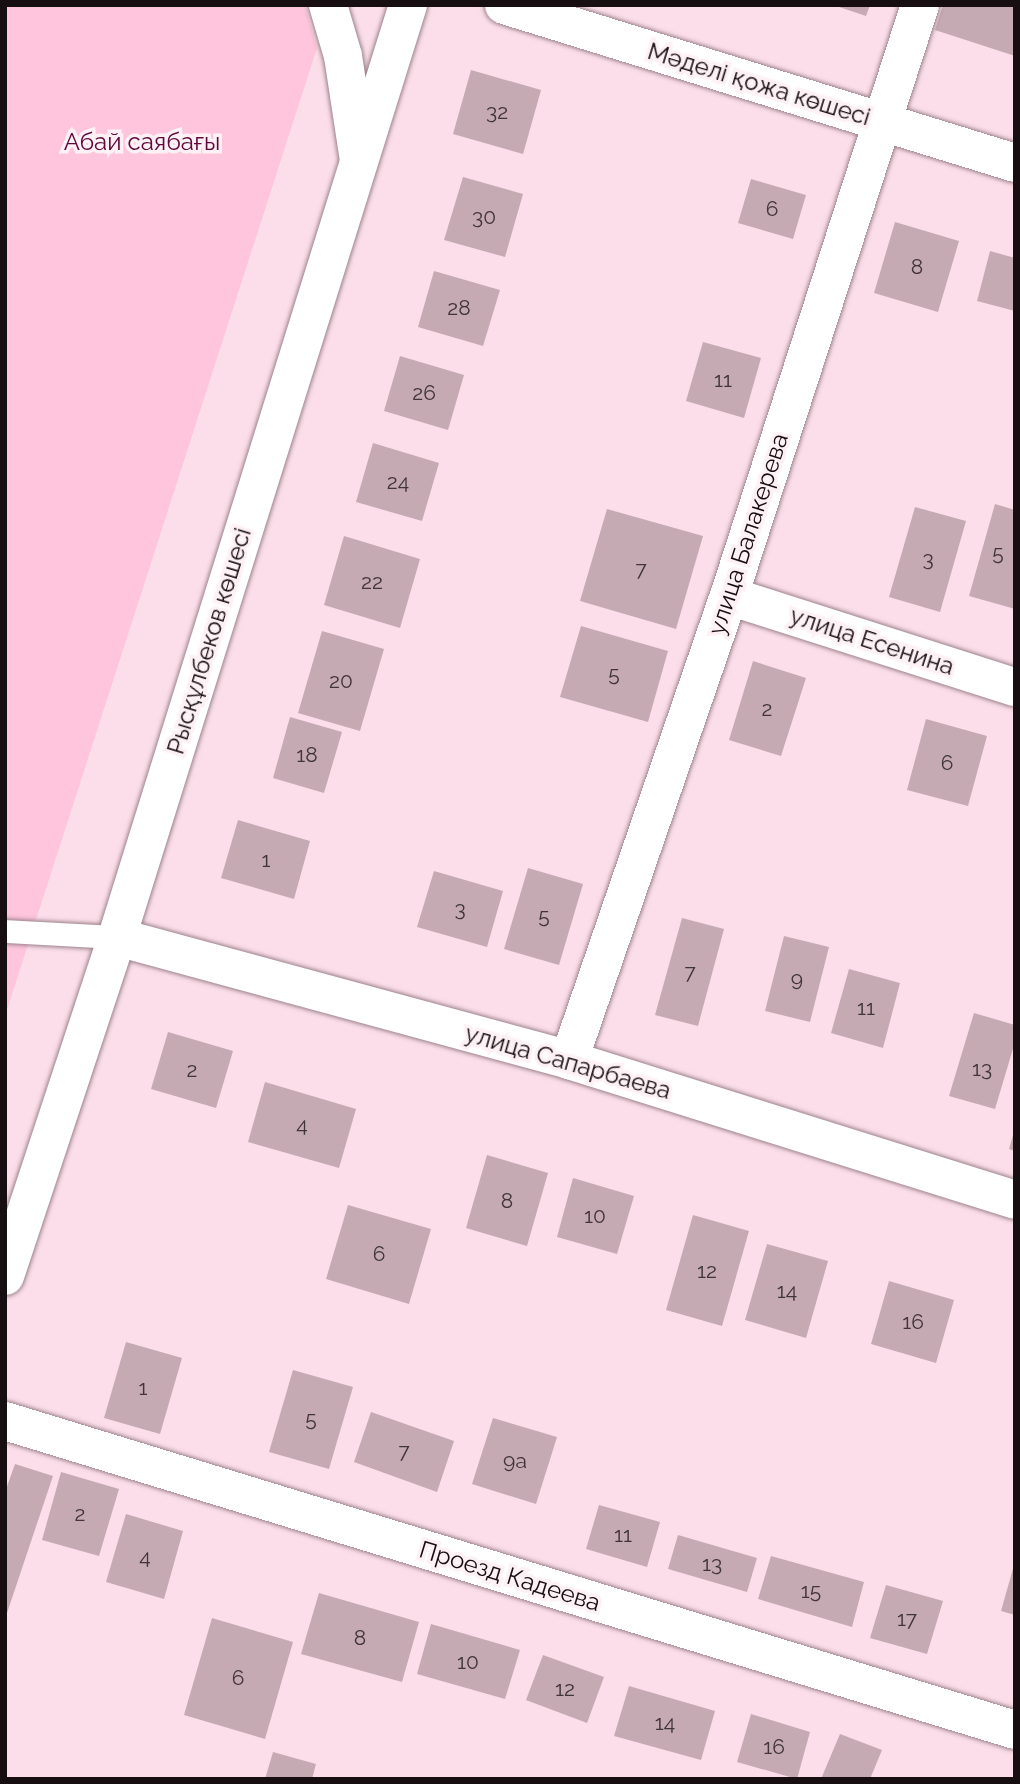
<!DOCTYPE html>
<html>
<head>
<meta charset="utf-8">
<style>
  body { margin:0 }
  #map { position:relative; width:1020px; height:1784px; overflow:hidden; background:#fbdee9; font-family:Raleway,sans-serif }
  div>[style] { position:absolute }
  .green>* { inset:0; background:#fec5dc }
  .building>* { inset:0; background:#c5aab4 }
  .roads { filter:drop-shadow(0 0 2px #9d838d) drop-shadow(0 0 2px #9d838d) }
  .service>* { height:23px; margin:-11.5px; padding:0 11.5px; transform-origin:11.5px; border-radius:11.5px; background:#fff }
  .minor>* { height:38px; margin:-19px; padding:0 19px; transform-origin:19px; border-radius:19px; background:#fff }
  .tertiary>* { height:38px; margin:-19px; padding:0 19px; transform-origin:19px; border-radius:19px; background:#fff }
  .secondary>* { height:38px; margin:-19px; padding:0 19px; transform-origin:19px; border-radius:19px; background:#fff }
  span { translate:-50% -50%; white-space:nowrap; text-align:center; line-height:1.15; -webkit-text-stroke:7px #fdf1f5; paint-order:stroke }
  .number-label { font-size:21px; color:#42353a }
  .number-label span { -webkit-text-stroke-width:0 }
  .street-label { font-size:24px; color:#170e12 }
  .park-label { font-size:24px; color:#60073a }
  .frame { position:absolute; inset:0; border:7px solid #170e12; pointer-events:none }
</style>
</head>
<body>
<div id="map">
  <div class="green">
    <div style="clip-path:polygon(5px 5px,305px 5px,317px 48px,5px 1016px)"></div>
  </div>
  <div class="building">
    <div style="clip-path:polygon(833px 5px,870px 5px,866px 16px)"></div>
    <div style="clip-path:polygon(943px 5px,1015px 5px,1015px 56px,935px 30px)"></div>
    <div style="clip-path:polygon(471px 70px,541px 90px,523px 154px,453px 134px)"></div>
    <div style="clip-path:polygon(463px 177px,523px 194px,505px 257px,444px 240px)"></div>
    <div style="clip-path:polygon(751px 179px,806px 195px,793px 239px,738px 223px)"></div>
    <div style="clip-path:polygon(895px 222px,959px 241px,938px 312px,874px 293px)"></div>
    <div style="clip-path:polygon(990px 251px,1015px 258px,1015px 311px,977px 301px)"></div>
    <div style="clip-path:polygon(434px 271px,500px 290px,483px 346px,418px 327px)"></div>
    <div style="clip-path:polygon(703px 342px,761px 358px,744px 418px,686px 401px)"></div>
    <div style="clip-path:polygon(400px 356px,464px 375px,448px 430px,384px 411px)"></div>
    <div style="clip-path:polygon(373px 443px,439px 463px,422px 521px,356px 502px)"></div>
    <div style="clip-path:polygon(995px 504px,1015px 510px,1015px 609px,969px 596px)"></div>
    <div style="clip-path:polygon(915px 507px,966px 521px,940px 612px,889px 597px)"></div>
    <div style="clip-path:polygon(607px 509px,703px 536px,676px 629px,580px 601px)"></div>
    <div style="clip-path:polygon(344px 536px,420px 559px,400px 628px,324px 605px)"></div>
    <div style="clip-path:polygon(581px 626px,668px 651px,648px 722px,560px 697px)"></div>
    <div style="clip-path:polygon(322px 631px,384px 649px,360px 731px,298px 713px)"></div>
    <div style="clip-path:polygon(753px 661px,806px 678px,781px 756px,729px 740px)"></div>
    <div style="clip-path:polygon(290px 717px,342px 732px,324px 793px,273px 778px)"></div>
    <div style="clip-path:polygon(926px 719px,987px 736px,968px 806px,907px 790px)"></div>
    <div style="clip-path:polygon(238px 820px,310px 841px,294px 899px,221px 878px)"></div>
    <div style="clip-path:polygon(528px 868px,583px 884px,559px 965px,504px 949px)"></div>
    <div style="clip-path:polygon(434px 871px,503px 891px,487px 947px,417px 927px)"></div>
    <div style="clip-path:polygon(682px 918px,724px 929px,698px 1026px,655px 1015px)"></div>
    <div style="clip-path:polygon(784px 936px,829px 947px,810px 1022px,765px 1011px)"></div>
    <div style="clip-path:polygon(849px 969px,900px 983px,883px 1048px,831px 1033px)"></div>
    <div style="clip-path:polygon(974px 1013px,1015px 1025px,1015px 1042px,995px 1109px,949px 1096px)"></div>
    <div style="clip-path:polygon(168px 1032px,233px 1051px,216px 1108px,151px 1089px)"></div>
    <div style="clip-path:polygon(265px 1082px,356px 1109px,339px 1168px,248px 1142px)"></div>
    <div style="clip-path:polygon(1014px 1132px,1015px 1132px,1015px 1151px,1009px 1149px)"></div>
    <div style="clip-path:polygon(487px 1155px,548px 1173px,527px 1246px,466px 1228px)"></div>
    <div style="clip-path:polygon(573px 1178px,634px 1196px,617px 1254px,557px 1237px)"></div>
    <div style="clip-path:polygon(348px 1205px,431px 1229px,409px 1304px,326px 1279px)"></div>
    <div style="clip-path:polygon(693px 1215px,749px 1231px,722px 1326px,666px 1310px)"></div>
    <div style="clip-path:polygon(767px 1244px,828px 1261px,806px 1338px,745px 1320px)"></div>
    <div style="clip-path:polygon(889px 1281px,954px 1300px,936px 1363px,871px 1344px)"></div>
    <div style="clip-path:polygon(126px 1342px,182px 1358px,160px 1434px,104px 1418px)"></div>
    <div style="clip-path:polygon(293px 1370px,353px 1387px,329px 1469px,269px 1452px)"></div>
    <div style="clip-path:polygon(371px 1412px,454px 1441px,437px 1492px,354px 1462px)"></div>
    <div style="clip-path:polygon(493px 1418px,557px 1437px,536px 1504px,472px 1484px)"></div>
    <div style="clip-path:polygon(15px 1464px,53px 1476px,6px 1616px,5px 1492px)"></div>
    <div style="clip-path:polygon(61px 1472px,119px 1489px,99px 1556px,42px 1540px)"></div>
    <div style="clip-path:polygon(599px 1505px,660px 1522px,647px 1567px,586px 1549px)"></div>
    <div style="clip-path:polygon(126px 1514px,183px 1531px,164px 1599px,106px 1582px)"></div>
    <div style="clip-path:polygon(678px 1535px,757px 1558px,747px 1592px,668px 1569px)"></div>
    <div style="clip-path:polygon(771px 1556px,864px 1582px,852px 1627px,758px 1599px)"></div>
    <div style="clip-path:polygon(1014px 1565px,1015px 1565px,1015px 1615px,1001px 1611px)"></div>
    <div style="clip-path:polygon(886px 1585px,943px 1601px,927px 1654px,870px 1638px)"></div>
    <div style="clip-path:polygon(319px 1593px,419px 1622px,402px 1682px,301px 1654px)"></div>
    <div style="clip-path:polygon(212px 1618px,293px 1642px,265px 1739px,184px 1715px)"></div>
    <div style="clip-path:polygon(431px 1624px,520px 1650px,505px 1699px,417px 1674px)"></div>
    <div style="clip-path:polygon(543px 1655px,604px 1677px,587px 1723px,526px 1700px)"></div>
    <div style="clip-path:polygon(629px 1686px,715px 1711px,701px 1760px,614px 1736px)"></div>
    <div style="clip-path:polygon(751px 1714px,810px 1732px,797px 1779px,737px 1762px)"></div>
    <div style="clip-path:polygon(840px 1734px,882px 1750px,870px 1779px,821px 1779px)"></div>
    <div style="clip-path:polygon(273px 1752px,316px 1764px,312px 1779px,265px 1779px)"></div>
  </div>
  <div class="roads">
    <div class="service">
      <div style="left:5px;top:931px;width:112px;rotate:3.1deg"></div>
    </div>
    <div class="minor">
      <div style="left:729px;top:596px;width:300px;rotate:17.7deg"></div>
      <div style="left:117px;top:937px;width:468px;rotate:15.2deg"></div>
      <div style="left:569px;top:1060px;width:467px;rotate:17.4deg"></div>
      <div style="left:569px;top:1060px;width:491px;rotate:-71deg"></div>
      <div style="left:729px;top:596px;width:621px;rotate:-72.09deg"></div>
      <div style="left:5px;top:1421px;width:1056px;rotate:17.01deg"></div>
    </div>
    <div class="tertiary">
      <div style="left:5px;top:1276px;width:357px;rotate:-71.7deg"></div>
      <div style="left:117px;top:937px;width:976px;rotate:-72.66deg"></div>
    </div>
    <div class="secondary">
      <div style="left:328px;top:5px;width:53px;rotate:73.6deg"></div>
      <div style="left:343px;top:56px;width:106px;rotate:81.3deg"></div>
      <div style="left:504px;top:5px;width:535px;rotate:17.18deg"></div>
    </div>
  </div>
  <div class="number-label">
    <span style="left:497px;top:112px">32</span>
    <span style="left:772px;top:209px">6</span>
    <span style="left:484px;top:217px">30</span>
    <span style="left:917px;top:267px">8</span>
    <span style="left:459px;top:308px">28</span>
    <span style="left:723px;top:380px">11</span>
    <span style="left:424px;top:393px">26</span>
    <span style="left:398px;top:482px">24</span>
    <span style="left:998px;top:553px">5</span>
    <span style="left:928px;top:559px">3</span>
    <span style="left:641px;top:569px">7</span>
    <span style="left:372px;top:582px">22</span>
    <span style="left:614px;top:674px">5</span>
    <span style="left:341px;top:681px">20</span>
    <span style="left:767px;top:709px">2</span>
    <span style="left:307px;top:755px">18</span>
    <span style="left:947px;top:763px">6</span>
    <span style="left:266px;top:860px">1</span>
    <span style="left:460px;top:909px">3</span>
    <span style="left:544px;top:916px">5</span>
    <span style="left:690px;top:972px">7</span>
    <span style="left:797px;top:979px">9</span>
    <span style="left:866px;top:1008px">11</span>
    <span style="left:982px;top:1069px">13</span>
    <span style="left:192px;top:1070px">2</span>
    <span style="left:302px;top:1125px">4</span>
    <span style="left:507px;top:1201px">8</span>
    <span style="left:595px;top:1216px">10</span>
    <span style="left:379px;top:1254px">6</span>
    <span style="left:707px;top:1271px">12</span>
    <span style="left:787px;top:1291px">14</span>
    <span style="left:913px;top:1322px">16</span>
    <span style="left:143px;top:1388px">1</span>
    <span style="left:311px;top:1419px">5</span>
    <span style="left:404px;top:1451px">7</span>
    <span style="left:515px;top:1461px">9а</span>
    <span style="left:80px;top:1514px">2</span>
    <span style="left:623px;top:1535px">11</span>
    <span style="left:145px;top:1557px">4</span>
    <span style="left:712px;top:1564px">13</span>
    <span style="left:811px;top:1591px">15</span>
    <span style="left:907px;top:1619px">17</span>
    <span style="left:360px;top:1638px">8</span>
    <span style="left:468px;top:1662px">10</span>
    <span style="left:238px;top:1678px">6</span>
    <span style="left:565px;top:1689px">12</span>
    <span style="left:665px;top:1723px">14</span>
    <span style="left:774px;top:1747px">16</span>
  </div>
  <div class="street-label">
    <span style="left:759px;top:84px;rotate:17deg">Мәделі қожа көшесі</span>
    <span style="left:748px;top:534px;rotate:-72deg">улица Балакерева</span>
    <span style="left:209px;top:641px;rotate:-73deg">Рысқұлбеков көшесі</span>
    <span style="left:872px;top:641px;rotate:18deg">улица Есенина</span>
    <span style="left:568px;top:1062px;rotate:16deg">улица Сапарбаева</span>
    <span style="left:510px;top:1576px;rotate:17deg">Проезд Кадеева</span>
  </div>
  <div class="park-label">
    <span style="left:142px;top:142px">Абай саябағы</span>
  </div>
  <div class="frame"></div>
</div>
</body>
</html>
